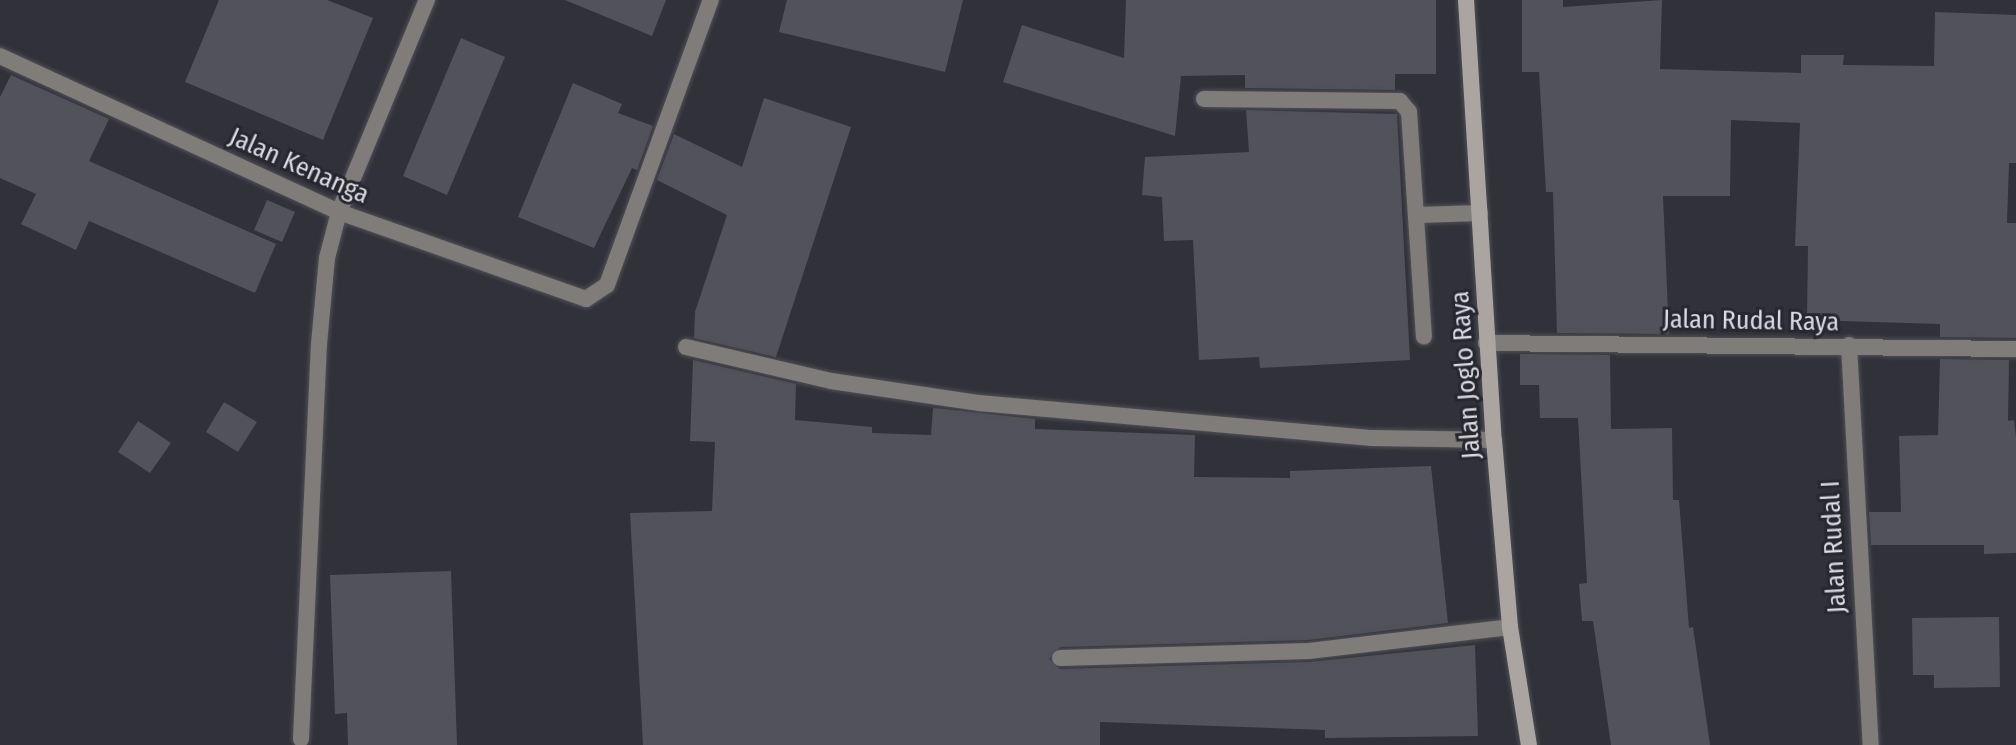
<!DOCTYPE html>
<html>
<head>
<meta charset="utf-8">
<style>
  body { margin:0 }
  #map { position:relative; width:2016px; height:745px; overflow:hidden; background:#313139; font-family:"Fira Sans Condensed",sans-serif }
  div>[style] { position:absolute }
  .building>* { inset:0; background:#52525b }
  .roads { filter:drop-shadow(0 0 2px #505057) drop-shadow(0 0 2px #505057) }
  .lane>* { height:16px; margin:-8px; padding:0 8px; transform-origin:8px; border-radius:8px; background:#7f7c79 }
  .street>* { height:16px; margin:-8px; padding:0 8px; transform-origin:8px; border-radius:8px; background:#7f7c79 }
  .secondary>* { height:16px; margin:-8px; padding:0 8px; transform-origin:8px; border-radius:8px; background:#aaa5a0 }
  span { translate:-50% -50%; white-space:nowrap; text-align:center; line-height:1.15; -webkit-text-stroke:6px #27272f; paint-order:stroke }
  .street-label { font-size:26px; color:#dbdbe0 }
</style>
</head>
<body>
<div id="map">
  <div class="building">
    <div style="clip-path:polygon(219px 0,327px 0,373px 18px,323px 140px,185px 82px)"></div>
    <div style="clip-path:polygon(565px 0,666px 0,652px 36px)"></div>
    <div style="clip-path:polygon(787px 0,963px 0,945px 72px,779px 32px)"></div>
    <div style="clip-path:polygon(1126px 0,1436px 0,1436px 74px,1395px 74px,1395px 90px,1245px 88px,1245px 75px,1181px 76px,1175px 136px,1003px 82px,1022px 25px,1124px 58px)"></div>
    <div style="clip-path:polygon(1522px 0,1563px 0,1563px 7px,1662px 0,1660px 69px,1801px 73px,1801px 55px,1844px 55px,1843px 65px,1934px 66px,1935px 12px,2016px 15px,2016px 163px,2009px 163px,2007px 223px,2016px 223px,2016px 338px,1940px 337px,1940px 324px,1807px 320px,1808px 246px,1795px 246px,1800px 123px,1731px 120px,1730px 196px,1663px 196px,1669px 334px,1557px 333px,1553px 192px,1546px 192px,1539px 72px,1522px 72px)"></div>
    <div style="clip-path:polygon(461px 38px,505px 57px,447px 195px,403px 176px)"></div>
    <div style="clip-path:polygon(11px 75px,109px 119px,89px 161px,276px 244px,255px 293px,89px 221px,76px 250px,21px 224px,36px 194px,0 178px,0 97px)"></div>
    <div style="clip-path:polygon(573px 83px,622px 104px,618px 113px,653px 126px,637px 170px,632px 168px,594px 248px,518px 217px)"></div>
    <div style="clip-path:polygon(764px 98px,851px 127px,776px 357px,694px 338px,695px 312px,727px 215px,657px 180px,674px 134px,742px 167px)"></div>
    <div style="clip-path:polygon(1246px 110px,1397px 114px,1410px 360px,1260px 368px,1259px 357px,1199px 360px,1193px 240px,1164px 241px,1162px 197px,1142px 195px,1145px 157px,1249px 152px)"></div>
    <div style="clip-path:polygon(267px 200px,295px 212px,282px 242px,254px 230px)"></div>
    <div style="clip-path:polygon(1520px 354px,1610px 355px,1611px 429px,1672px 428px,1673px 500px,1679px 500px,1689px 628px,1693px 627px,1710px 745px,1611px 745px,1593px 621px,1582px 621px,1579px 584px,1587px 583px,1578px 418px,1540px 418px,1539px 385px,1520px 385px)"></div>
    <div style="clip-path:polygon(1940px 359px,2009px 360px,2008px 421px,2014px 420px,2016px 437px,2016px 553px,1984px 554px,1984px 545px,1871px 545px,1869px 512px,1901px 512px,1899px 436px,1938px 435px)"></div>
    <div style="clip-path:polygon(693px 360px,796px 384px,795px 420px,872px 427px,872px 433px,931px 435px,933px 408px,944px 409px,1035px 419px,1035px 429px,1195px 435px,1194px 477px,1290px 478px,1290px 471px,1431px 466px,1448px 623px,1308px 640px,1060px 647px,1049px 659px,1060px 669px,1309px 662px,1475px 645px,1478px 736px,1325px 738px,1325px 730px,1100px 722px,1100px 745px,643px 745px,630px 513px,712px 511px,715px 442px,690px 441px)"></div>
    <div style="clip-path:polygon(224px 402px,257px 422px,238px 452px,206px 432px)"></div>
    <div style="clip-path:polygon(138px 421px,171px 443px,150px 473px,118px 452px)"></div>
    <div style="clip-path:polygon(451px 571px,457px 745px,348px 745px,347px 713px,335px 714px,330px 575px)"></div>
    <div style="clip-path:polygon(1999px 617px,2000px 687px,1934px 688px,1934px 675px,1913px 675px,1912px 618px)"></div>
  </div>
  <div class="roads">
    <div class="lane">
      <div style="left:1204px;top:99px;width:196px;rotate:0.6deg"></div>
      <div style="left:1400px;top:101px;width:14px;rotate:51deg"></div>
      <div style="left:1409px;top:112px;width:225px;rotate:86.2deg"></div>
      <div style="left:1418px;top:215px;width:62px;rotate:-1.8deg"></div>
      <div style="left:686px;top:347px;width:149px;rotate:13.2deg"></div>
      <div style="left:831px;top:381px;width:150px;rotate:8.5deg"></div>
      <div style="left:979px;top:403px;width:395px;rotate:5.1deg"></div>
      <div style="left:1372px;top:438px;width:122px;rotate:0.9deg"></div>
      <div style="left:301px;top:739px;width:395px;rotate:-87.4deg"></div>
      <div style="left:319px;top:344px;width:86px;rotate:-84.7deg"></div>
      <div style="left:327px;top:258px;width:48px;rotate:-75.4deg"></div>
    </div>
    <div class="street">
      <div style="left:0;top:56px;width:373px;rotate:24.7deg"></div>
      <div style="left:339px;top:212px;width:262px;rotate:19.4deg"></div>
      <div style="left:586px;top:299px;width:25px;rotate:-34deg"></div>
      <div style="left:607px;top:285px;width:303px;rotate:-70deg"></div>
      <div style="left:339px;top:212px;width:230px;rotate:-67.5deg"></div>
      <div style="left:1486px;top:343px;width:530px;rotate:0.65deg"></div>
      <div style="left:1849px;top:345px;width:401px;rotate:86.9deg"></div>
      <div style="left:1060px;top:658px;width:249px;rotate:-1.6deg"></div>
      <div style="left:1309px;top:651px;width:202px;rotate:-6.8deg"></div>
    </div>
    <div class="secondary">
      <div style="left:1466px;top:0;width:441px;rotate:86.4deg"></div>
      <div style="left:1494px;top:440px;width:188px;rotate:85.1deg"></div>
      <div style="left:1510px;top:627px;width:120px;rotate:80.9deg"></div>
    </div>
  </div>
  <div class="street-label">
    <span style="left:299px;top:166px;rotate:24deg">Jalan Kenanga</span>
    <span style="left:1751px;top:321px;rotate:1deg">Jalan Rudal Raya</span>
    <span style="left:1466px;top:375px;rotate:-94deg">Jalan Joglo Raya</span>
    <span style="left:1834px;top:547px;rotate:-93deg">Jalan Rudal I</span>
  </div>
</div>
</body>
</html>
